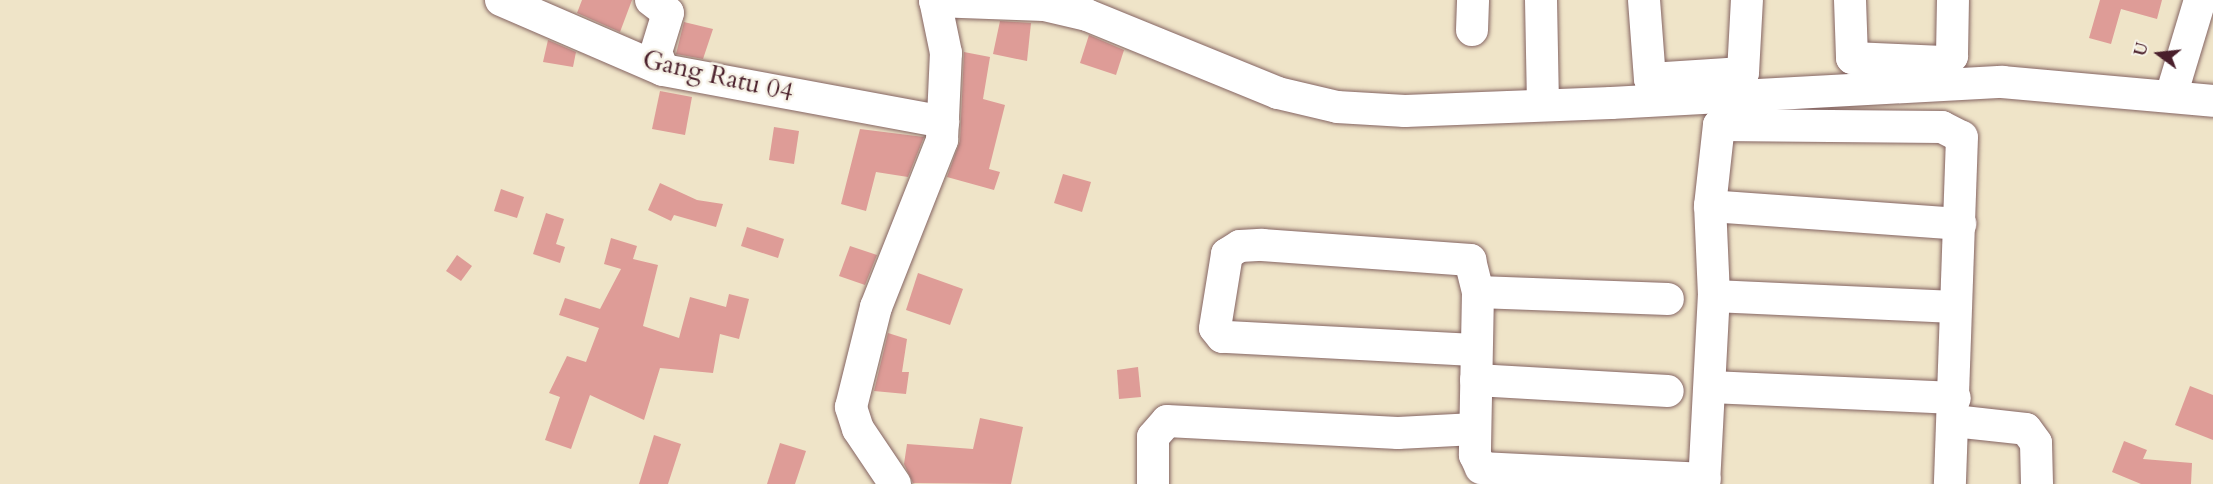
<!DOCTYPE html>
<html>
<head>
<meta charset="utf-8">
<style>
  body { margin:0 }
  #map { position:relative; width:2213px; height:484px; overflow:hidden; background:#efe4c8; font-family:Cardo,serif }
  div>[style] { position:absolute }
  .building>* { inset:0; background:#de9c97 }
  .roads { filter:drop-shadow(0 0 2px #846462) drop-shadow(0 0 2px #846462) }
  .minor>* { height:32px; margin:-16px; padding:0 16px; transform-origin:16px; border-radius:16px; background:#fff }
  span { translate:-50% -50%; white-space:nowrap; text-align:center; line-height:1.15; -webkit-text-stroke:5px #f7f3e8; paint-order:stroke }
  .street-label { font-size:26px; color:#4a1f2b }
  .north { position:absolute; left:2129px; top:24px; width:60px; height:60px; -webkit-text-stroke:4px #f7f3e8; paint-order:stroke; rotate:285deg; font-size:16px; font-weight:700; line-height:24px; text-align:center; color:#4a1f2b }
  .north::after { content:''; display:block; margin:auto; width:21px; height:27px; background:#4a1f2b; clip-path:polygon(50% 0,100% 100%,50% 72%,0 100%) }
</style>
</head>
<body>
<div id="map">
  <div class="building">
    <div style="clip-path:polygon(582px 0,632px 0,620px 32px,577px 13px)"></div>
    <div style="clip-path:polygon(2100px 0,2162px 0,2157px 19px,2121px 9px,2111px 44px,2089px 38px)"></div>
    <div style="clip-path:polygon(1000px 21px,1031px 23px,1027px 61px,993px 54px)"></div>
    <div style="clip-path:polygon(684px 22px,713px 29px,703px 59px,676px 54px)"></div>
    <div style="clip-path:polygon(1089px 35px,1124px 50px,1116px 75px,1080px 63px)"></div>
    <div style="clip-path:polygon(548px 40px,576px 52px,573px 67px,543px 62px)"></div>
    <div style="clip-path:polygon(964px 52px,990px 57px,983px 99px,1005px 105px,989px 169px,1000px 172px,994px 190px,947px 177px,960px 141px)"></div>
    <div style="clip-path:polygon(660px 91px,692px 97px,685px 135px,652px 129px)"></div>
    <div style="clip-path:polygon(774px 127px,799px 131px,794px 164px,769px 160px)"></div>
    <div style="clip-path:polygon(860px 129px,924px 137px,908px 177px,876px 172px,866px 211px,841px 204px)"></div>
    <div style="clip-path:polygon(1063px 174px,1091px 182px,1082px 212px,1054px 203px)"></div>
    <div style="clip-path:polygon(660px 183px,697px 200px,723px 204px,716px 227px,674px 215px,671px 221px,648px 210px)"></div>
    <div style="clip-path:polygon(501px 189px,524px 197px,517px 218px,494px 211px)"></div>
    <div style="clip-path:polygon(546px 213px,564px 219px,556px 244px,565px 247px,560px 263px,533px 254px)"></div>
    <div style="clip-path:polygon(747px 227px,784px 239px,778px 258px,741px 246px)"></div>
    <div style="clip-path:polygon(611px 238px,637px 246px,633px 259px,658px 265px,643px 326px,679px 338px,690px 297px,726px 307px,729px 294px,749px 299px,739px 339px,720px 334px,713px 373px,660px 368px,644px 420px,590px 395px,571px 449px,545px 440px,560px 397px,549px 393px,567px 356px,586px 362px,599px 328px,559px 315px,565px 298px,600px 309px,621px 269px,604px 264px)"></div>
    <div style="clip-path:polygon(850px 246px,877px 255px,865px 285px,839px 276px)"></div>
    <div style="clip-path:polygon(457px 255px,472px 266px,461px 281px,446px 271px)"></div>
    <div style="clip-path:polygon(918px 273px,963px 289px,950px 325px,906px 310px)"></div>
    <div style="clip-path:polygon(888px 333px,907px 339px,902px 372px,909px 372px,906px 394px,874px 391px)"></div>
    <div style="clip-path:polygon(1138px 367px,1141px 397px,1119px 399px,1117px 370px)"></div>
    <div style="clip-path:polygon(2190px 386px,2213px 395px,2213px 440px,2175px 425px)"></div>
    <div style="clip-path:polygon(980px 418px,1023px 427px,1011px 484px,913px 483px,904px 464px,907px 444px,973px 449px)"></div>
    <div style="clip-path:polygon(654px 435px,681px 444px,668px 484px,639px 484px)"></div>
    <div style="clip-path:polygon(2124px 441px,2147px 450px,2143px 459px,2192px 463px,2191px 484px,2141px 484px,2112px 472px)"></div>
    <div style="clip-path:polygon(780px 443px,806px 451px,795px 484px,767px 484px)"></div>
  </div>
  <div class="roads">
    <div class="minor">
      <div style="left:501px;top:0;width:176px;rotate:23.4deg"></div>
      <div style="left:663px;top:70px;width:285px;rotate:10.5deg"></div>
      <div style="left:651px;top:0;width:21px;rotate:37deg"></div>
      <div style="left:668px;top:13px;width:41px;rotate:107.1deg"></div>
      <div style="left:656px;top:52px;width:19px;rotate:69deg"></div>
      <div style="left:1541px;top:0;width:104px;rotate:88.9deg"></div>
      <div style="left:1644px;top:0;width:79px;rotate:85.7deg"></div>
      <div style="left:1650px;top:79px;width:93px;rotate:-3.7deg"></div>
      <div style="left:1743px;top:73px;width:73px;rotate:-86.9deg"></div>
      <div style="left:1850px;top:0;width:58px;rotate:88deg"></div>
      <div style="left:1852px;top:58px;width:91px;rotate:2.5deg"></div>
      <div style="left:1943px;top:62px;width:11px;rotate:-34deg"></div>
      <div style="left:1952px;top:56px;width:56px;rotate:-89deg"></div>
      <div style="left:935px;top:1px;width:109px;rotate:2.1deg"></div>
      <div style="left:1044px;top:5px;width:44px;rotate:13.1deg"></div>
      <div style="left:1087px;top:15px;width:206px;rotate:22.2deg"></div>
      <div style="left:1278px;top:93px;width:61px;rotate:13.3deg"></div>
      <div style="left:1337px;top:107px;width:68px;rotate:3.4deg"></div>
      <div style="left:1405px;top:111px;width:206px;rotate:-2.2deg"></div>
      <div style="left:1611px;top:103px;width:392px;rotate:-3.1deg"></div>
      <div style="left:2002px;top:82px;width:212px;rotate:5.1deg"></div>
      <div style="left:1472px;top:30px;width:30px;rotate:-88deg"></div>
      <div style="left:2171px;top:96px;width:100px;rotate:-73.2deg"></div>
      <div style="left:1710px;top:206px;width:251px;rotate:4.1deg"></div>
      <div style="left:1478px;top:292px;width:190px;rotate:2.1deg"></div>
      <div style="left:1714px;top:296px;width:241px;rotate:2.6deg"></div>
      <div style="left:1474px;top:350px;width:252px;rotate:-177deg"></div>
      <div style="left:1222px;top:337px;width:11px;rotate:-128deg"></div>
      <div style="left:1215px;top:328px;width:75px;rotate:-80.8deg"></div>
      <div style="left:1227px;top:254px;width:15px;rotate:-32deg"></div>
      <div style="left:1240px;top:246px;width:22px;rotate:-3deg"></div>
      <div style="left:1262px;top:245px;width:209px;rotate:4.1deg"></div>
      <div style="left:1470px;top:260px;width:33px;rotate:76deg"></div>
      <div style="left:1478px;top:292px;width:163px;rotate:91.1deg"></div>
      <div style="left:1475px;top:455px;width:14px;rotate:65deg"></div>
      <div style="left:1481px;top:468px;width:224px;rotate:2.8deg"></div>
      <div style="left:1476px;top:380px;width:192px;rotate:3.3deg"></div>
      <div style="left:1711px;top:387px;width:244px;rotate:2.6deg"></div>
      <div style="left:1954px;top:421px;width:72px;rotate:6.3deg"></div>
      <div style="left:2026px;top:429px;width:17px;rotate:54deg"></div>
      <div style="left:2036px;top:443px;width:41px;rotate:88.6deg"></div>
      <div style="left:895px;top:484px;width:66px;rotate:-123.9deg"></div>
      <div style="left:858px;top:429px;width:23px;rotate:-108deg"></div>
      <div style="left:851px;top:407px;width:103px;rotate:-76deg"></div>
      <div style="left:876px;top:307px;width:180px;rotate:-68.4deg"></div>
      <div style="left:942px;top:140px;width:87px;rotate:-87.4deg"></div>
      <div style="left:946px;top:53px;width:54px;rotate:-101.7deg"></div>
      <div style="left:1153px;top:484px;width:47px;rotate:-90deg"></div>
      <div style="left:1153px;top:437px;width:21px;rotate:-49deg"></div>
      <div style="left:1167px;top:421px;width:231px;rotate:3deg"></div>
      <div style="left:1398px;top:433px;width:77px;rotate:-3deg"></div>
      <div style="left:1704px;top:484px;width:188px;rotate:-87deg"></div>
      <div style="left:1714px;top:296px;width:90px;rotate:-92.5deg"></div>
      <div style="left:1710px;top:206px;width:81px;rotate:-83.7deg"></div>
      <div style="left:1719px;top:125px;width:223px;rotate:0.5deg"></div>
      <div style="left:1942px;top:127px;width:22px;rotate:27deg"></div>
      <div style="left:1962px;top:137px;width:347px;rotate:92deg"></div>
    </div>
  </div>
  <div class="street-label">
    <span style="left:718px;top:76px;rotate:13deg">Gang Ratu 04</span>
  </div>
  <div class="north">U</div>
</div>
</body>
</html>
